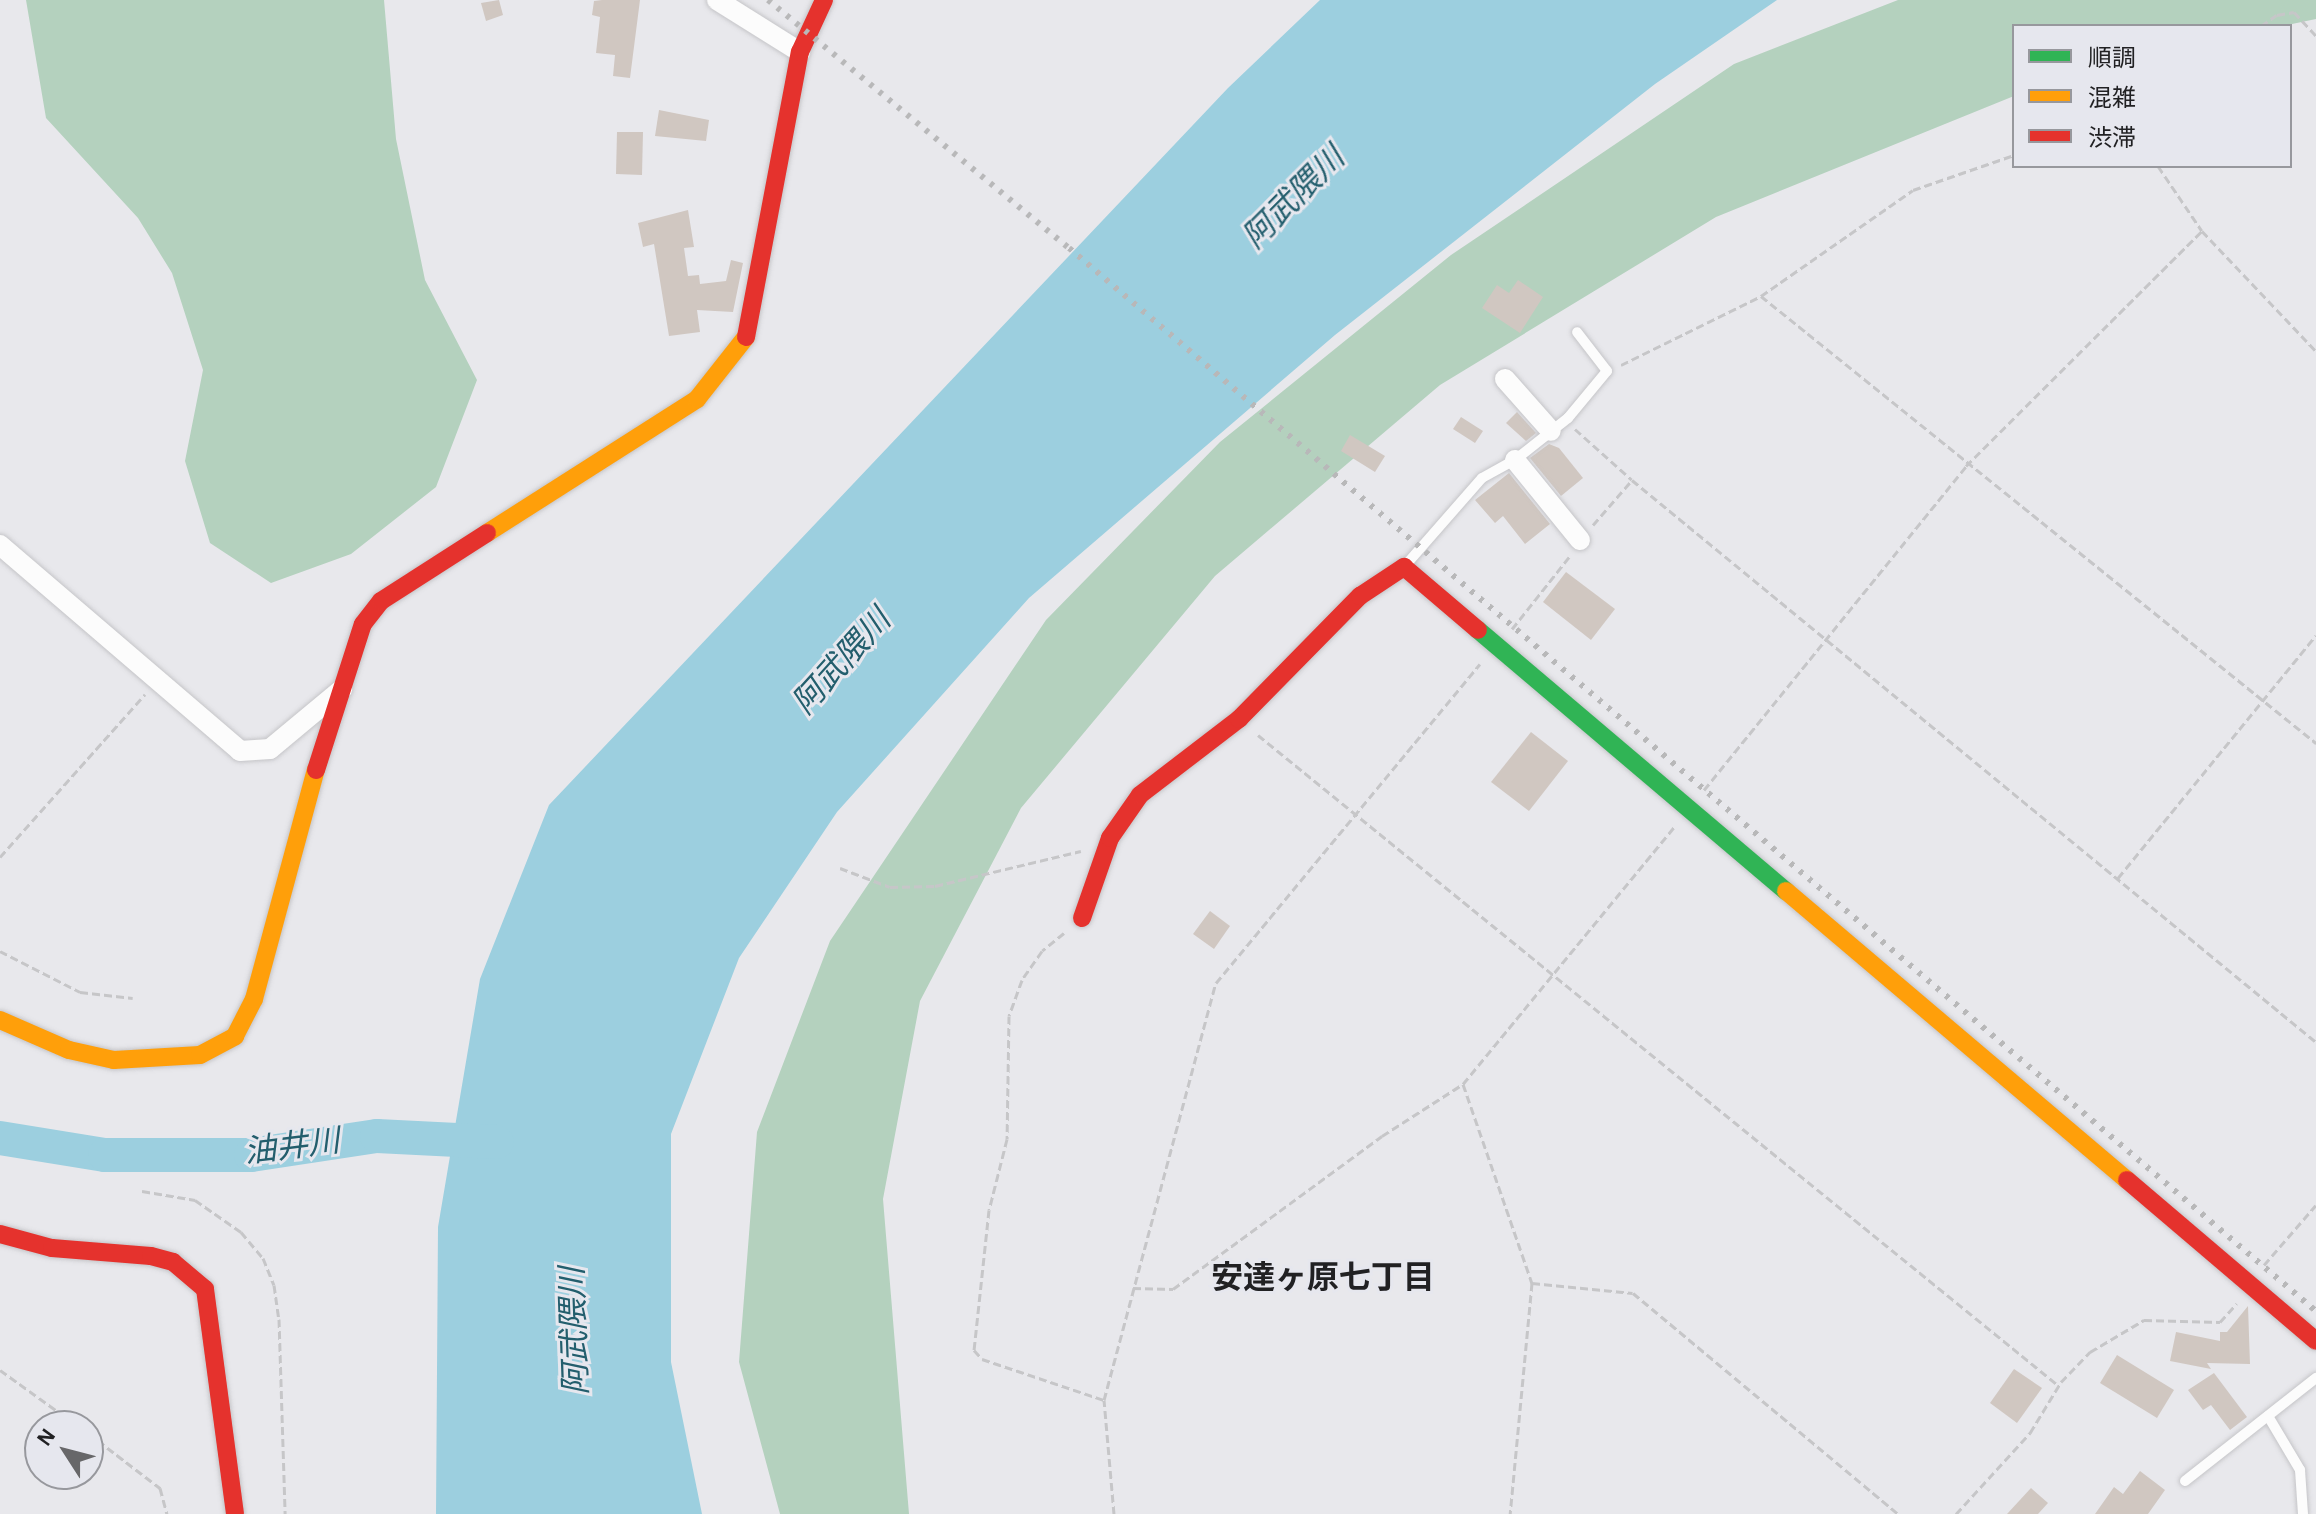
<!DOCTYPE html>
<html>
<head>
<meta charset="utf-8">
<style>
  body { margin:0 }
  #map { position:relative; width:2316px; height:1514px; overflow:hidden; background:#e8e8ec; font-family:"Alegreya Sans","Noto Sans JP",sans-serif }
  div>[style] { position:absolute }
  .forest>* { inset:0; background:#b4d1be }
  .water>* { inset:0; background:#9ccfdf }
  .river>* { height:34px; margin:-17px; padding:0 17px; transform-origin:17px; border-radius:17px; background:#9ccfdf }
  .building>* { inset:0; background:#d0c7c1 }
  .path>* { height:3px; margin-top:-1.5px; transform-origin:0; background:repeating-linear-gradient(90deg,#c6c6c8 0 8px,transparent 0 12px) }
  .roads { filter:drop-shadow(0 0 2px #c5c5c8) drop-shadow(0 0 2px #c5c5c8) }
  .lane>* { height:10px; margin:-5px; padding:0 5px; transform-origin:5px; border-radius:5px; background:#fcfcfc }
  .street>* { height:20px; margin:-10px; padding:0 10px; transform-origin:10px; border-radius:10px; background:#fcfcfc }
  .fast>* { height:18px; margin:-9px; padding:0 9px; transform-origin:9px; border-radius:9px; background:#30b455 }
  .slow>* { height:18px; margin:-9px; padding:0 9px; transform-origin:9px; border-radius:9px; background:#ff9f0a }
  .jam>* { height:18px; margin:-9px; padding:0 9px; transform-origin:9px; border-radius:9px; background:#e5322d }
  .rail>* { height:6px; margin-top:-3px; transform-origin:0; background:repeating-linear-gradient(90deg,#b8b8b9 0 4px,transparent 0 12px) }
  span { translate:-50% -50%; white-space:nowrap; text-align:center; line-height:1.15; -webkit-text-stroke:6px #e6e7ee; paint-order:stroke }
  .water-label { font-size:32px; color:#235e6d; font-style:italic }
  .neighbourhood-label { font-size:32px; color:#212123; font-weight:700 }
  .legend { position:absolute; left:2012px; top:24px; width:280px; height:144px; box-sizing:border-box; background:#e6e7ee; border:2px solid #97989d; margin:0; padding:10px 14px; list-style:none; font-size:24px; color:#212123 }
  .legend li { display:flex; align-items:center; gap:16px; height:40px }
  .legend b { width:40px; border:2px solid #97989d }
  .north { position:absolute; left:24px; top:1410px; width:80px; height:80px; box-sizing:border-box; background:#e6e7ee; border:2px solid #97989d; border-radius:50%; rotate:306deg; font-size:22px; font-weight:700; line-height:32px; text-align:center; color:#212123 }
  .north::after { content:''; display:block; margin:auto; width:28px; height:36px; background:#676769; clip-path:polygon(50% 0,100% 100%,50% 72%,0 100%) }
</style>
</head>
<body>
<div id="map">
  <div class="forest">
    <div style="clip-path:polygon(26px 0,384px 0,396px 139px,425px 280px,477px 380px,436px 487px,351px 554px,271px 583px,210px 543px,185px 461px,203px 370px,172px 273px,138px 218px,46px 118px)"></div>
    <div style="clip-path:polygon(1898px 0,2316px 0,2316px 19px,2282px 26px,2014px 26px,2014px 96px,1716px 217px,1440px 385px,1215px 576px,1021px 808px,920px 1001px,883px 1199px,909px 1514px,780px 1514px,739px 1362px,757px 1132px,830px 941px,1046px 620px,1220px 442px,1451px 255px,1734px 64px)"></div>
  </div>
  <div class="water">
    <div style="clip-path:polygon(1320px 0,1777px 0,1655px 84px,1335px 335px,1029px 598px,837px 812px,739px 958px,671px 1134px,671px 1362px,702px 1514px,436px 1514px,438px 1227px,480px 979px,549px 805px,1228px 88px)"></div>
  </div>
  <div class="river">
    <div style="left:0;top:1138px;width:106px;rotate:9.2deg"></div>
    <div style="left:105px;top:1155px;width:146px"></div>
    <div style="left:251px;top:1155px;width:127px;rotate:-8.6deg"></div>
    <div style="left:377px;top:1136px;width:120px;rotate:2.9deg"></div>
  </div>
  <div class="building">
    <div style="clip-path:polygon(499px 0,503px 15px,486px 21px,481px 3px)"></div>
    <div style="clip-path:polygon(602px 0,640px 0,630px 78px,613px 76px,615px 55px,596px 53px,600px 17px,592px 15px,594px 1px)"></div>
    <div style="clip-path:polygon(659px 110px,709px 120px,706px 141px,655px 136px)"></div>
    <div style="clip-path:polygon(617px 132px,643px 132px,642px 175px,616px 174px)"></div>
    <div style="clip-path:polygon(688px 210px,694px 247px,684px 248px,688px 276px,699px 275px,700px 284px,726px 281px,731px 260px,743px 263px,733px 312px,697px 310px,700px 332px,669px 336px,654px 244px,643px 247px,638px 223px)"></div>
    <div style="clip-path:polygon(1518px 280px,1543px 297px,1520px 333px,1482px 308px,1497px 285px,1509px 293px)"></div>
    <div style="clip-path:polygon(1517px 412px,1536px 433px,1526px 441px,1506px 423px)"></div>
    <div style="clip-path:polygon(1461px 417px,1483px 431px,1475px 443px,1453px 429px)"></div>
    <div style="clip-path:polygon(1350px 435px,1385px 456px,1375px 472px,1341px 451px)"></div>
    <div style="clip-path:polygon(1549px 444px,1559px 448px,1583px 478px,1561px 496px,1530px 458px)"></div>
    <div style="clip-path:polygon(1509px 473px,1550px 524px,1525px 544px,1503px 516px,1495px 523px,1475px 500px)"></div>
    <div style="clip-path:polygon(1566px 572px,1615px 609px,1591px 640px,1543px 602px)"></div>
    <div style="clip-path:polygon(1531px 732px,1568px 761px,1529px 811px,1491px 782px)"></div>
    <div style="clip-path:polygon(1210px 911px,1230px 926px,1214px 949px,1193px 934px)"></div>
    <div style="clip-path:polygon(2248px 1306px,2250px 1364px,2207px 1363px,2211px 1369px,2170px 1361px,2176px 1332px,2220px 1341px,2220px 1332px,2227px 1332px)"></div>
    <div style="clip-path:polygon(2117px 1355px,2174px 1390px,2157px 1418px,2100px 1383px)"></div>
    <div style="clip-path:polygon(2014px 1369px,2042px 1388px,2017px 1423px,1990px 1403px)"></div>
    <div style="clip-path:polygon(2214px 1373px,2247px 1417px,2230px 1430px,2211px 1405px,2203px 1410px,2188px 1390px)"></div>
    <div style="clip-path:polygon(2140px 1471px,2165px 1490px,2148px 1514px,2095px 1514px,2114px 1487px,2123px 1494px)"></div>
    <div style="clip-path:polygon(2031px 1488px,2048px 1503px,2038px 1514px,2007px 1514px)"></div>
  </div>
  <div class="path">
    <div style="left:2261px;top:26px;width:19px;rotate:-35deg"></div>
    <div style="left:2277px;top:15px;width:17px;rotate:-10deg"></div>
    <div style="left:2294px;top:12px;width:33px;rotate:47deg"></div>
    <div style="left:2158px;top:166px;width:78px;rotate:55.9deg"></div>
    <div style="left:2202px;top:231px;width:166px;rotate:46.5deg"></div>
    <div style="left:1761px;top:296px;width:713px;rotate:38.85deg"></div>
    <div style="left:1621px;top:365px;width:156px;rotate:-26.2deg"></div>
    <div style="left:1761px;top:296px;width:185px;rotate:-34.9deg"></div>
    <div style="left:1913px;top:190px;width:107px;rotate:-19.1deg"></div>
    <div style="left:1575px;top:429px;width:76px;rotate:41.8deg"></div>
    <div style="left:1593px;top:525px;width:60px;rotate:-49.1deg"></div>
    <div style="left:1632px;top:480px;width:885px;rotate:39.41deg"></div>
    <div style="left:1512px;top:629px;width:92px;rotate:-51.6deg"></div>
    <div style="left:1258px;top:735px;width:1032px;rotate:39.1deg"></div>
    <div style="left:1704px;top:790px;width:417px;rotate:-51deg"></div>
    <div style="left:1966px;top:466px;width:333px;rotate:-44.9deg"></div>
    <div style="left:0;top:857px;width:218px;rotate:-48.3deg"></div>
    <div style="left:840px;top:868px;width:53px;rotate:20.8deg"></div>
    <div style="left:890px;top:887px;width:45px;rotate:-1.3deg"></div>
    <div style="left:935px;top:886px;width:150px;rotate:-13.5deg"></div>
    <div style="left:2118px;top:878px;width:313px;rotate:-50.8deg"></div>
    <div style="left:1064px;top:933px;width:28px;rotate:141deg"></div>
    <div style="left:1042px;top:951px;width:35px;rotate:125deg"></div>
    <div style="left:1022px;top:980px;width:38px;rotate:110deg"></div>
    <div style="left:1009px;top:1016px;width:123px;rotate:90.9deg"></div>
    <div style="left:1007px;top:1139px;width:73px;rotate:104.2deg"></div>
    <div style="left:989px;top:1210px;width:141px;rotate:96.1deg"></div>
    <div style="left:974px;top:1350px;width:12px;rotate:48deg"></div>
    <div style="left:982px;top:1359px;width:129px;rotate:18.6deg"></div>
    <div style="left:0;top:951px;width:90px;rotate:27.1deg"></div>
    <div style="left:80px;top:992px;width:53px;rotate:6.5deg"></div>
    <div style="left:1463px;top:1084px;width:211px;rotate:70.9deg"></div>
    <div style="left:1532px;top:1283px;width:232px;rotate:95.4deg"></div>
    <div style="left:142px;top:1191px;width:54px;rotate:9.6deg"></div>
    <div style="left:195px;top:1200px;width:56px;rotate:34.8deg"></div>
    <div style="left:241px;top:1232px;width:34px;rotate:50deg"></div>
    <div style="left:263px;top:1258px;width:29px;rotate:68deg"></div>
    <div style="left:274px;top:1285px;width:34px;rotate:82deg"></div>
    <div style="left:279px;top:1319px;width:195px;rotate:88.2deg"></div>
    <div style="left:2264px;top:1265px;width:79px;rotate:-49.1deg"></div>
    <div style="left:1532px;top:1283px;width:101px;rotate:5.7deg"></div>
    <div style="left:1633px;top:1293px;width:345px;rotate:39.8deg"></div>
    <div style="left:1133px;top:1288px;width:40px;rotate:1.4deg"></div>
    <div style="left:1173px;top:1289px;width:259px;rotate:-36.2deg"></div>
    <div style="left:1382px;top:1136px;width:96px;rotate:-32.7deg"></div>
    <div style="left:1463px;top:1084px;width:333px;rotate:-50.6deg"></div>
    <div style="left:0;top:1370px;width:96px;rotate:35.7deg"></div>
    <div style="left:88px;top:1433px;width:91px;rotate:37.4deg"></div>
    <div style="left:160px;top:1488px;width:27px;rotate:75deg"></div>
    <div style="left:1114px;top:1514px;width:114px;rotate:-95deg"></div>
    <div style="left:1104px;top:1400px;width:432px;rotate:-75deg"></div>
    <div style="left:1216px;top:983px;width:414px;rotate:-50.4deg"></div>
    <div style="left:1956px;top:1514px;width:110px;rotate:-47.6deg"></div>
    <div style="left:2030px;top:1433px;width:60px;rotate:-58.7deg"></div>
    <div style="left:2061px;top:1382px;width:42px;rotate:-46deg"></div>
    <div style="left:2090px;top:1352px;width:63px;rotate:-30.7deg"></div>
    <div style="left:2144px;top:1320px;width:76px;rotate:1.5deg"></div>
    <div style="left:2220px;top:1322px;width:25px;rotate:-48deg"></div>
  </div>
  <div class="roads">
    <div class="lane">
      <div style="left:1404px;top:567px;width:118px;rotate:-48.8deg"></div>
      <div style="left:1482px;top:478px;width:38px;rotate:-29deg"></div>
      <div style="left:1515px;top:460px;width:68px;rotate:-38.4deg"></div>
      <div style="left:1568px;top:418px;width:61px;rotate:-50.3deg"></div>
      <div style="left:1607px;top:371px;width:49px;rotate:-127.6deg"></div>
      <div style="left:2268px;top:1416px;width:63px;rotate:59.3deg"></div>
      <div style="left:2300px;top:1470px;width:44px;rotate:86.1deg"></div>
      <div style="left:2185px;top:1481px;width:167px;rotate:-38.2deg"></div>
    </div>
    <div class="street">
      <div style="left:717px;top:0;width:98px;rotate:32.1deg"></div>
      <div style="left:1505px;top:379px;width:69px;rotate:48.5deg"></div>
      <div style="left:1515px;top:460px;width:103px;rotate:50.9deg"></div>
      <div style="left:0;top:545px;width:316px;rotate:40.6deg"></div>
      <div style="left:240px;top:751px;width:30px;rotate:-4deg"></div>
      <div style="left:270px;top:749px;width:94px;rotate:-39.8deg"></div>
    </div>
    <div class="fast">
      <div style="left:1478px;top:630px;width:404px;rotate:40.3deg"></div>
    </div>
    <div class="slow">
      <div style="left:487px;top:533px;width:249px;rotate:-32.5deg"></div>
      <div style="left:697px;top:399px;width:79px;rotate:-51.7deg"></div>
      <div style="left:1786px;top:891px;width:447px;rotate:40.3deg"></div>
      <div style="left:0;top:1020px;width:75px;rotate:23.5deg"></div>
      <div style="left:69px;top:1050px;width:46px;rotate:12.5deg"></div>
      <div style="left:114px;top:1060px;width:86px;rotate:-3.3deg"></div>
      <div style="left:200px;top:1055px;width:40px;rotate:-28deg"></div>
      <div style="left:235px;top:1036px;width:42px;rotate:-62.8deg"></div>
      <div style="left:254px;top:999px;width:237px;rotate:-74.9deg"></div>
    </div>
    <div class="jam">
      <div style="left:746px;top:337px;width:290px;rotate:-79.3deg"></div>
      <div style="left:800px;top:52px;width:57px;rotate:-65.2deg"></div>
      <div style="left:316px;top:770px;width:153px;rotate:-72.2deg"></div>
      <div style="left:363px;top:624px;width:29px;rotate:-52deg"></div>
      <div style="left:381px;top:601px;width:126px;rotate:-32.7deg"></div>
      <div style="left:1082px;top:918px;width:85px;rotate:-70.7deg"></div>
      <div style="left:1110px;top:838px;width:52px;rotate:-55.1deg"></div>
      <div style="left:1140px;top:795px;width:125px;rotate:-37.5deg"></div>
      <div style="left:1239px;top:719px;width:173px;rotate:-45.5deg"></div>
      <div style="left:1360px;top:596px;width:53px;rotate:-33.4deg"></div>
      <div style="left:1404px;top:567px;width:97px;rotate:40.4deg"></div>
      <div style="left:2127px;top:1180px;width:248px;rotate:40.4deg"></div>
      <div style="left:0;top:1234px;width:54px;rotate:15.1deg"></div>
      <div style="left:52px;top:1248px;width:99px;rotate:4.6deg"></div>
      <div style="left:151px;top:1256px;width:23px;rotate:15deg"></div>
      <div style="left:173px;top:1262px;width:42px;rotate:40.2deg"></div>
      <div style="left:205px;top:1289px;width:227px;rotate:82.4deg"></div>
    </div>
  </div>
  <div class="rail">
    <div style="left:768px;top:0;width:390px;rotate:39.5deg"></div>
    <div style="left:1069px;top:248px;width:1639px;rotate:40.45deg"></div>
  </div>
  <div class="water-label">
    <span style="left:1294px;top:198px;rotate:-45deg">阿武隈川</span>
    <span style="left:842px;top:662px;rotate:-48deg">阿武隈川</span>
    <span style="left:292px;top:1147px;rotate:-7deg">油井川</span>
    <span style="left:575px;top:1331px;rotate:-92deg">阿武隈川</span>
  </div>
  <div class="neighbourhood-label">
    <span style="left:1323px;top:1278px">安達ヶ原七丁目</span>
  </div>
  <ul class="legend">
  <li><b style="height:10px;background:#30b455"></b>順調</li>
  <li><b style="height:10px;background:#ff9f0a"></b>混雑</li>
  <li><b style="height:10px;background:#e5322d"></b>渋滞</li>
  </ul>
  <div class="north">N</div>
</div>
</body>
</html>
